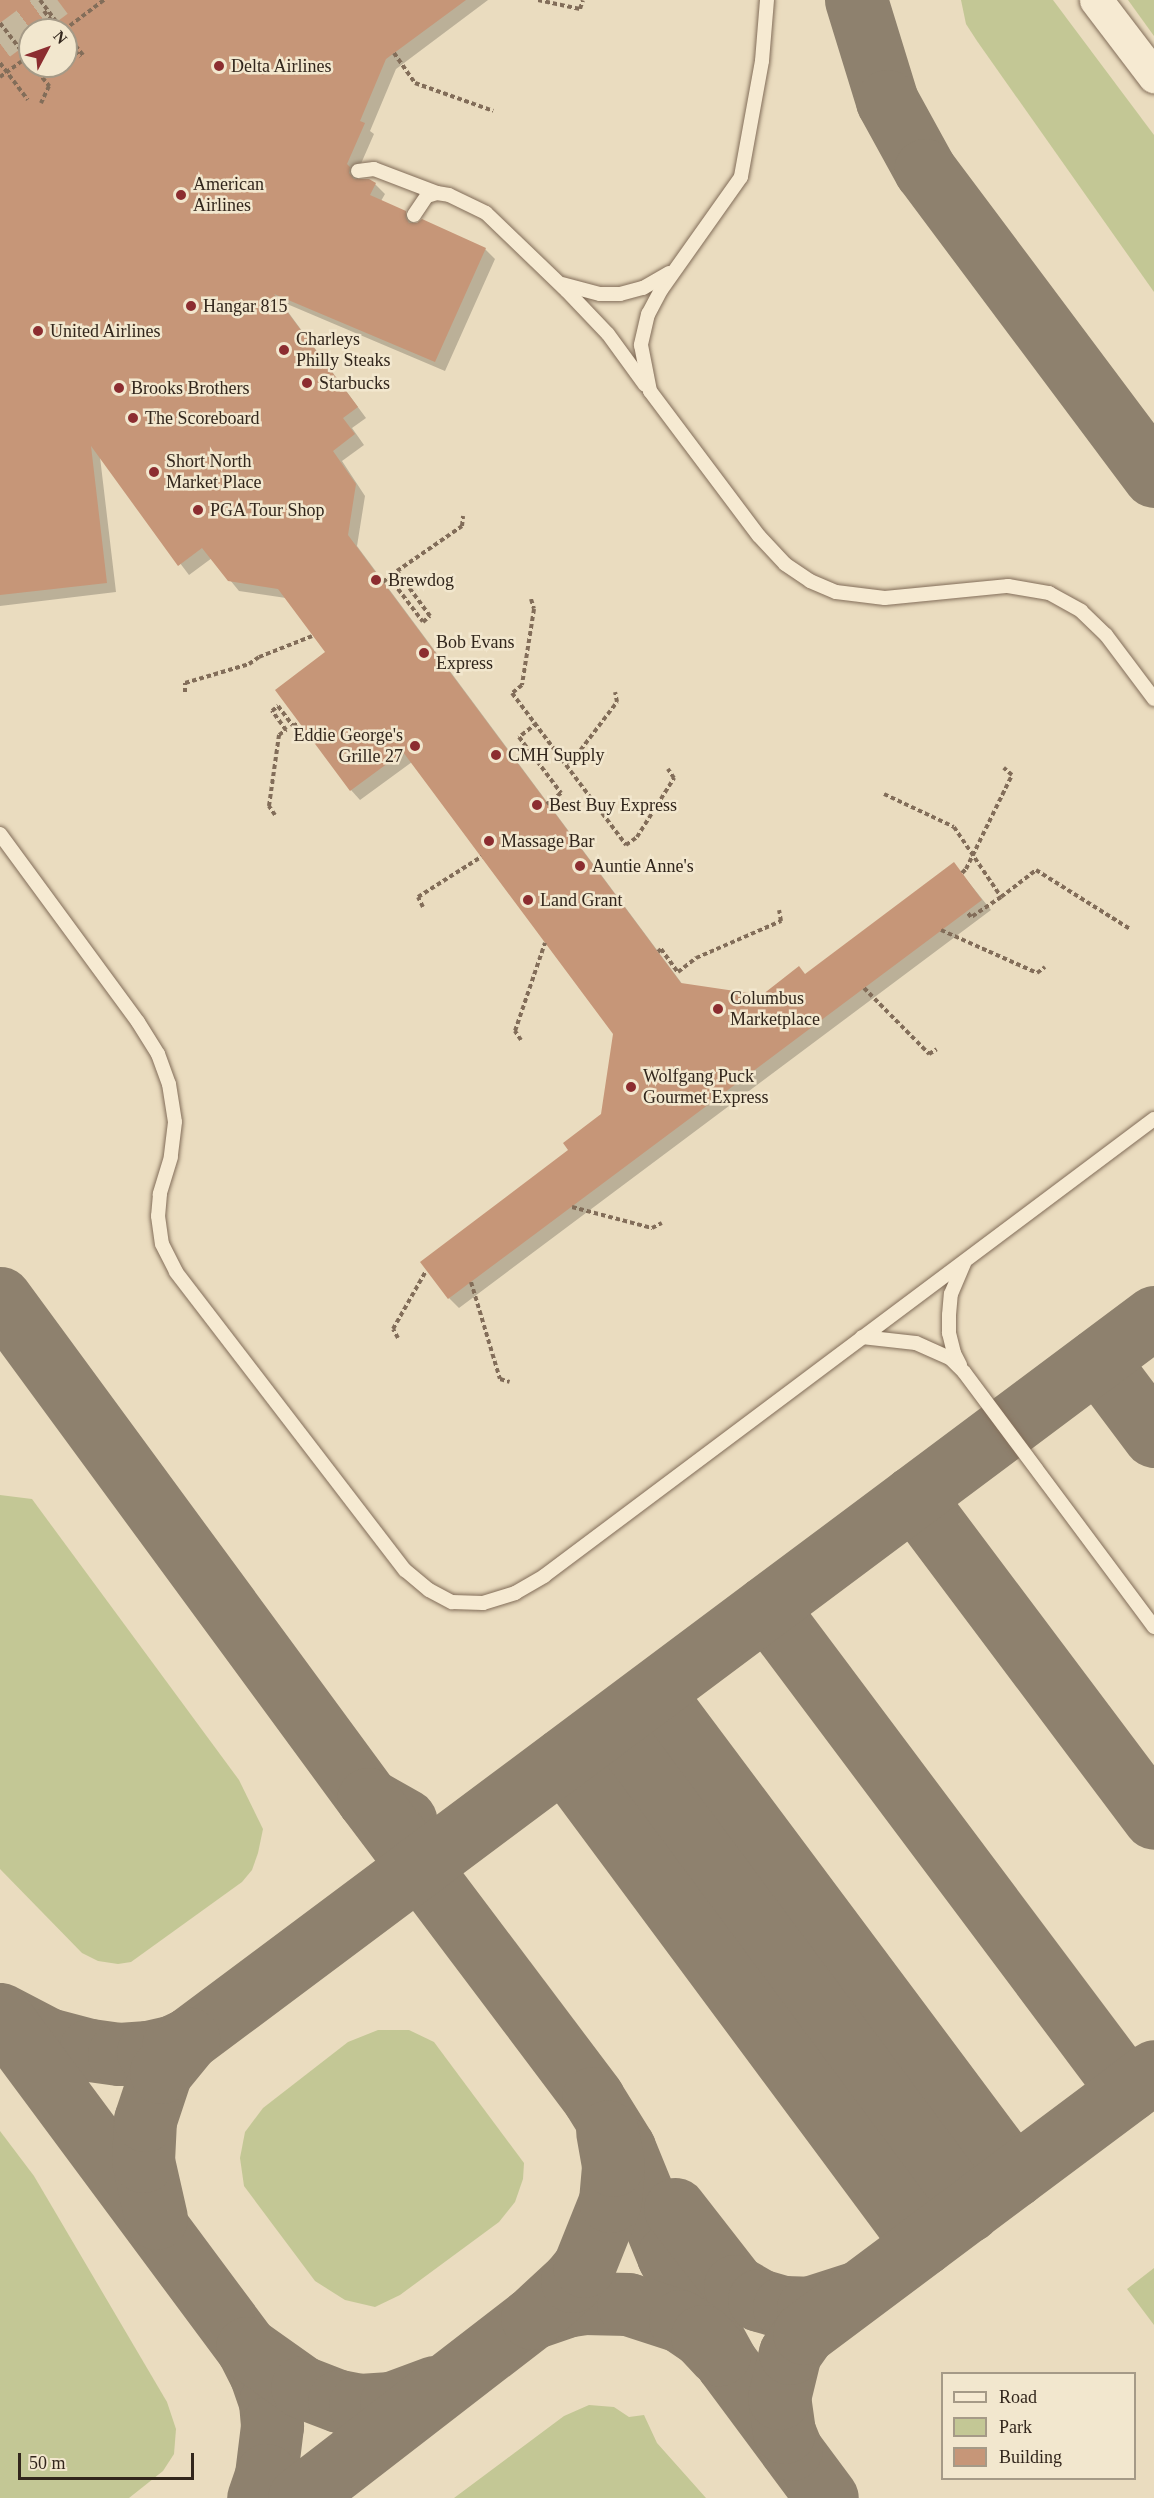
<!DOCTYPE html>
<html>
<head>
<meta charset="utf-8">
<style>
  body { margin:0 }
  #map { position:relative; width:1154px; height:2498px; overflow:hidden; background:#eadcbf; font-family:"Times New Roman",serif }
  div>[style] { position:absolute }
  .green>* { inset:0; background:#c3c795 }
  .shadow>* { inset:0; background:#0003 }
  .taxiway>* { height:63px; margin:-31.5px; padding:0 31.5px; transform-origin:31.5px; border-radius:31.5px; background:#8e816e }
  .building>* { inset:0; background:#c69678 }
  .primary-tunnel>* { height:33px; margin-top:-16.5px; transform-origin:0; background:repeating-linear-gradient(90deg,#c5b89e 0 33px,transparent 0 49px) }
  .path>* { height:4px; margin-top:-2px; transform-origin:0; background:repeating-linear-gradient(90deg,#826d59 0 4.5px,transparent 0 7.5px) }
  .roads { filter:drop-shadow(0 0 2px #826d59) drop-shadow(0 0 2px #826d59) }
  .lane>* { height:14px; margin:-7px; padding:0 7px; transform-origin:7px; border-radius:7px; background:#f6ead2 }
  .secondary>* { height:33px; margin:-16.5px; padding:0 16.5px; transform-origin:16.5px; border-radius:16.5px; background:#f6ead2 }
  .path-bridge>* { height:4px; margin-top:-2px; transform-origin:0; background:repeating-linear-gradient(90deg,#826d59 0 4.5px,transparent 0 7.5px) }
  .dots>* { width:16px; height:16px; translate:-50% -50%; box-sizing:border-box; border:3px solid #f2e7ce; border-radius:50% }
  span { translate:-50% -50%; white-space:nowrap; text-align:center; line-height:1.15; -webkit-text-stroke:5px #f2e7ce; paint-order:stroke }
  .poi-label { font-size:18px; color:#32261c }
  .left { translate:0 -50%; text-align:left }
  .right { translate:-100% -50%; text-align:right }
  .legend { position:absolute; left:941px; top:2372px; width:195px; height:108px; box-sizing:border-box; background:#f2e7ce; border:2px solid #a59a87; margin:0; padding:8px 10px; list-style:none; font-size:18px; color:#32261c }
  .legend li { display:flex; align-items:center; gap:12px; height:30px }
  .legend b { width:30px; border:2px solid #a59a87 }
  .north { position:absolute; left:18px; top:18px; width:60px; height:60px; box-sizing:border-box; background:#f2e7ce; border:2px solid #a59a87; border-radius:50%; rotate:49deg; font-size:16px; font-weight:700; line-height:24px; text-align:center; color:#32261c }
  .north::after { content:''; display:block; margin:auto; width:21px; height:27px; background:#8c2d30; clip-path:polygon(50% 0,100% 100%,50% 72%,0 100%) }
  .scale { position:absolute; left:18px; top:2453px; width:176px; height:27px; box-sizing:border-box; border:3px solid #32261c; border-top:0; padding-left:8px; font-size:18px; line-height:21px; white-space:nowrap; color:#32261c; -webkit-text-stroke:4px #f2e7ce; paint-order:stroke }
</style>
</head>
<body>
<div id="map">
  <div class="green">
    <div style="clip-path:polygon(961px 0,1053px 0,1154px 135px,1154px 292px,977px 41px,966px 24px)"></div>
    <div style="clip-path:polygon(1128px 0,1154px 0,1154px 36px)"></div>
    <div style="clip-path:polygon(0 1495px,32px 1499px,239px 1780px,263px 1829px,258px 1853px,252px 1870px,242px 1882px,131px 1962px,118px 1964px,98px 1961px,82px 1953px,0 1869px)"></div>
    <div style="clip-path:polygon(378px 2030px,409px 2030px,434px 2042px,524px 2163px,523px 2179px,515px 2202px,499px 2222px,400px 2295px,375px 2307px,345px 2300px,315px 2281px,244px 2186px,240px 2158px,245px 2132px,263px 2108px,348px 2042px)"></div>
    <div style="clip-path:polygon(0 2131px,34px 2176px,167px 2402px,176px 2429px,174px 2454px,163px 2471px,129px 2498px,0 2498px)"></div>
    <div style="clip-path:polygon(1154px 2268px,1154px 2325px,1127px 2289px)"></div>
    <div style="clip-path:polygon(589px 2405px,614px 2407px,629px 2417px,644px 2415px,657px 2443px,706px 2498px,454px 2498px,564px 2416px)"></div>
  </div>
  <div class="shadow">
    <div style="clip-path:polygon(evenodd,0 0,488px 0,396px 69px,370px 131px,374px 134px,356px 175px,359px 180px,375px 184px,385px 194px,381px 201px,405px 212px,415px 225px,485px 249px,495px 259px,445px 371px,280px 301px,366px 418px,352px 428px,364px 445px,342px 461px,365px 496px,357px 546px,683px 985px,763px 996px,806px 975px,954px 864px,991px 910px,459px 1308px,449px 1298px,603px 1115px,615px 1034px,412px 762px,360px 800px,351px 790px,327px 653px,286px 598px,239px 591px,212px 558px,189px 575px,100px 457px,116px 592px,0 606px,0 0,30px 30px,66px 30px,66px 66px,30px 66px,30px 30px)"></div>
  </div>
  <div class="taxiway">
    <div style="left:856px;top:0;width:106px;rotate:72.9deg"></div>
    <div style="left:887px;top:101px;width:79px;rotate:61.2deg"></div>
    <div style="left:925px;top:170px;width:382px;rotate:53.2deg"></div>
    <div style="left:0;top:1298px;width:622px;rotate:53.7deg"></div>
    <div style="left:368px;top:1799px;width:43px;rotate:29.6deg"></div>
    <div style="left:1097px;top:1360px;width:95px;rotate:53.1deg"></div>
    <div style="left:913px;top:1497px;width:401px;rotate:53.1deg"></div>
    <div style="left:766px;top:1607px;width:604px;rotate:53.15deg"></div>
    <div style="left:653px;top:1693px;width:603px;rotate:53.23deg"></div>
    <div style="left:608px;top:1726px;width:604px;rotate:53.41deg"></div>
    <div style="left:563px;top:1759px;width:604px;rotate:53.41deg"></div>
    <div style="left:368px;top:1799px;width:374px;rotate:53deg"></div>
    <div style="left:593px;top:2098px;width:59px;rotate:58.2deg"></div>
    <div style="left:624px;top:2148px;width:117px;rotate:67.8deg"></div>
    <div style="left:668px;top:2256px;width:121px;rotate:61.3deg"></div>
    <div style="left:726px;top:2362px;width:169px;rotate:53.4deg"></div>
    <div style="left:0;top:2014px;width:54px;rotate:27.5deg"></div>
    <div style="left:48px;top:2039px;width:43px;rotate:14.7deg"></div>
    <div style="left:90px;top:2050px;width:29px;rotate:8deg"></div>
    <div style="left:119px;top:2054px;width:29px;rotate:-4deg"></div>
    <div style="left:148px;top:2052px;width:26px;rotate:-13deg"></div>
    <div style="left:173px;top:2046px;width:17px;rotate:-25deg"></div>
    <div style="left:188px;top:2039px;width:1206px;rotate:-36.77deg"></div>
    <div style="left:1px;top:2017px;width:412px;rotate:53.4deg"></div>
    <div style="left:247px;top:2348px;width:28px;rotate:63deg"></div>
    <div style="left:260px;top:2373px;width:31px;rotate:71deg"></div>
    <div style="left:270px;top:2402px;width:24px;rotate:85deg"></div>
    <div style="left:272px;top:2426px;width:49px;rotate:97deg"></div>
    <div style="left:266px;top:2475px;width:24px;rotate:109deg"></div>
    <div style="left:675px;top:2209px;width:98px;rotate:52.1deg"></div>
    <div style="left:735px;top:2286px;width:28px;rotate:30deg"></div>
    <div style="left:759px;top:2300px;width:26px;rotate:16deg"></div>
    <div style="left:784px;top:2307px;width:24px;rotate:2deg"></div>
    <div style="left:808px;top:2308px;width:49px;rotate:-17.7deg"></div>
    <div style="left:156px;top:2218px;width:58px;rotate:-102.8deg"></div>
    <div style="left:143px;top:2161px;width:41px;rotate:-87.2deg"></div>
    <div style="left:145px;top:2120px;width:51px;rotate:-71.6deg"></div>
    <div style="left:161px;top:2072px;width:43px;rotate:-50.7deg"></div>
    <div style="left:532px;top:2318px;width:36px;rotate:-19deg"></div>
    <div style="left:566px;top:2306px;width:18px;rotate:-9deg"></div>
    <div style="left:584px;top:2303px;width:44px;rotate:1.3deg"></div>
    <div style="left:628px;top:2304px;width:55px;rotate:18.1deg"></div>
    <div style="left:680px;top:2321px;width:27px;rotate:34deg"></div>
    <div style="left:702px;top:2336px;width:25px;rotate:47deg"></div>
    <div style="left:247px;top:2348px;width:67px;rotate:35.3deg"></div>
    <div style="left:302px;top:2387px;width:40px;rotate:21deg"></div>
    <div style="left:339px;top:2401px;width:21px;rotate:11deg"></div>
    <div style="left:360px;top:2405px;width:31px;rotate:-4deg"></div>
    <div style="left:391px;top:2403px;width:46px;rotate:-20.4deg"></div>
    <div style="left:791px;top:2449px;width:18px;rotate:-112deg"></div>
    <div style="left:784px;top:2432px;width:34px;rotate:-98deg"></div>
    <div style="left:779px;top:2398px;width:46px;rotate:-76.3deg"></div>
    <div style="left:790px;top:2353px;width:24px;rotate:-55deg"></div>
    <div style="left:804px;top:2333px;width:437px;rotate:-36.8deg"></div>
    <div style="left:299px;top:2498px;width:294px;rotate:-37.7deg"></div>
    <div style="left:532px;top:2318px;width:54px;rotate:-42.8deg"></div>
    <div style="left:572px;top:2281px;width:19px;rotate:-51deg"></div>
    <div style="left:584px;top:2266px;width:70px;rotate:-68.2deg"></div>
    <div style="left:610px;top:2201px;width:36px;rotate:-85deg"></div>
    <div style="left:613px;top:2165px;width:34px;rotate:-100deg"></div>
  </div>
  <div class="building">
    <div style="clip-path:polygon(evenodd,0 0,466px 0,386px 59px,360px 121px,365px 123px,347px 164px,350px 167px,349px 173px,354px 179px,369px 179px,376px 183px,370px 195px,406px 211px,406px 218px,409px 223px,417px 223px,422px 219px,486px 248px,435px 362px,274px 294px,358px 407px,343px 418px,355px 434px,333px 451px,356px 484px,348px 535px,681px 983px,762px 995px,799px 966px,805px 974px,954px 862px,982px 900px,448px 1299px,420px 1262px,568px 1150px,563px 1143px,601px 1114px,613px 1034px,403px 752px,350px 791px,275px 690px,325px 652px,278px 589px,228px 581px,202px 548px,178px 566px,91px 446px,107px 583px,0 595px,0 0,30px 30px,66px 30px,66px 66px,30px 66px,30px 30px)"></div>
  </div>
  <div class="primary-tunnel">
    <div style="left:0;top:43px;width:72px;rotate:-36.6deg"></div>
  </div>
  <div class="path">
    <div style="left:538px;top:0;width:43px;rotate:12.1deg"></div>
    <div style="left:580px;top:9px;width:9px;rotate:-72deg"></div>
    <div style="left:44px;top:11px;width:24px;rotate:52deg"></div>
    <div style="left:64px;top:30px;width:50px;rotate:-36.9deg"></div>
    <div style="left:66px;top:34px;width:27px;rotate:51deg"></div>
    <div style="left:66px;top:39px;width:23px;rotate:52deg"></div>
    <div style="left:394px;top:53px;width:37px;rotate:55deg"></div>
    <div style="left:415px;top:83px;width:83px;rotate:19.7deg"></div>
    <div style="left:0;top:63px;width:46px;rotate:52.9deg"></div>
    <div style="left:33px;top:66px;width:26px;rotate:51deg"></div>
    <div style="left:49px;top:86px;width:19px;rotate:115deg"></div>
    <div style="left:0;top:77px;width:37px;rotate:-36deg"></div>
    <div style="left:383px;top:582px;width:8px;rotate:-40deg"></div>
    <div style="left:389px;top:577px;width:56px;rotate:52.9deg"></div>
    <div style="left:423px;top:622px;width:9px;rotate:-41deg"></div>
    <div style="left:430px;top:616px;width:56px;rotate:-126.3deg"></div>
    <div style="left:397px;top:571px;width:79px;rotate:-34.7deg"></div>
    <div style="left:462px;top:526px;width:10px;rotate:-84deg"></div>
    <div style="left:531px;top:599px;width:10px;rotate:73deg"></div>
    <div style="left:534px;top:609px;width:77px;rotate:99deg"></div>
    <div style="left:522px;top:685px;width:13px;rotate:141deg"></div>
    <div style="left:512px;top:693px;width:190px;rotate:53.1deg"></div>
    <div style="left:626px;top:845px;width:14px;rotate:-36deg"></div>
    <div style="left:637px;top:837px;width:70px;rotate:-57.9deg"></div>
    <div style="left:674px;top:778px;width:11px;rotate:-124deg"></div>
    <div style="left:185px;top:692px;width:9px;rotate:-90deg"></div>
    <div style="left:185px;top:683px;width:67px;rotate:-16.5deg"></div>
    <div style="left:249px;top:664px;width:12px;rotate:-35deg"></div>
    <div style="left:259px;top:657px;width:57px;rotate:-21.6deg"></div>
    <div style="left:537px;top:723px;width:23px;rotate:142deg"></div>
    <div style="left:519px;top:737px;width:70px;rotate:53.1deg"></div>
    <div style="left:561px;top:793px;width:18px;rotate:142deg"></div>
    <div style="left:567px;top:763px;width:11px;rotate:-38deg"></div>
    <div style="left:576px;top:756px;width:68px;rotate:-52.8deg"></div>
    <div style="left:617px;top:702px;width:10px;rotate:-101deg"></div>
    <div style="left:884px;top:794px;width:77px;rotate:25.2deg"></div>
    <div style="left:954px;top:827px;width:84px;rotate:56.1deg"></div>
    <div style="left:1001px;top:897px;width:36px;rotate:146deg"></div>
    <div style="left:971px;top:917px;width:6px;rotate:-129deg"></div>
    <div style="left:275px;top:815px;width:11px;rotate:-124deg"></div>
    <div style="left:269px;top:806px;width:72px;rotate:-82deg"></div>
    <div style="left:279px;top:735px;width:9px;rotate:-36deg"></div>
    <div style="left:286px;top:730px;width:24px;rotate:-126deg"></div>
    <div style="left:272px;top:711px;width:8px;rotate:-40deg"></div>
    <div style="left:278px;top:706px;width:25px;rotate:53deg"></div>
    <div style="left:293px;top:726px;width:7px;rotate:-27deg"></div>
    <div style="left:1001px;top:897px;width:44px;rotate:-37.6deg"></div>
    <div style="left:1036px;top:870px;width:111px;rotate:32.1deg"></div>
    <div style="left:423px;top:907px;width:11px;rotate:-117deg"></div>
    <div style="left:418px;top:897px;width:75px;rotate:-32.4deg"></div>
    <div style="left:941px;top:930px;width:105px;rotate:24.1deg"></div>
    <div style="left:1037px;top:973px;width:10px;rotate:-37deg"></div>
    <div style="left:658px;top:952px;width:4px;rotate:-45deg"></div>
    <div style="left:661px;top:949px;width:29px;rotate:54deg"></div>
    <div style="left:678px;top:972px;width:23px;rotate:-38deg"></div>
    <div style="left:696px;top:958px;width:93px;rotate:-23.5deg"></div>
    <div style="left:781px;top:921px;width:11px;rotate:-100deg"></div>
    <div style="left:864px;top:988px;width:93px;rotate:45.4deg"></div>
    <div style="left:929px;top:1054px;width:9px;rotate:-32deg"></div>
    <div style="left:521px;top:1040px;width:11px;rotate:-124deg"></div>
    <div style="left:515px;top:1031px;width:93px;rotate:-71.2deg"></div>
    <div style="left:572px;top:1207px;width:83px;rotate:14.7deg"></div>
    <div style="left:652px;top:1228px;width:11px;rotate:-27deg"></div>
    <div style="left:471px;top:1282px;width:101px;rotate:73.4deg"></div>
    <div style="left:500px;top:1379px;width:10px;rotate:17deg"></div>
    <div style="left:398px;top:1338px;width:10px;rotate:-119deg"></div>
    <div style="left:393px;top:1329px;width:67px;rotate:-60.4deg"></div>
  </div>
  <div class="roads">
    <div class="lane">
      <div style="left:767px;top:0;width:61px;rotate:94.7deg"></div>
      <div style="left:762px;top:61px;width:118px;rotate:100.3deg"></div>
      <div style="left:741px;top:177px;width:138px;rotate:125.3deg"></div>
      <div style="left:661px;top:290px;width:27px;rotate:118deg"></div>
      <div style="left:648px;top:314px;width:32px;rotate:103deg"></div>
      <div style="left:641px;top:345px;width:47px;rotate:78.9deg"></div>
      <div style="left:650px;top:391px;width:181px;rotate:53.1deg"></div>
      <div style="left:759px;top:536px;width:38px;rotate:47deg"></div>
      <div style="left:785px;top:564px;width:30px;rotate:34deg"></div>
      <div style="left:810px;top:581px;width:28px;rotate:23deg"></div>
      <div style="left:836px;top:592px;width:49px;rotate:7deg"></div>
      <div style="left:885px;top:598px;width:124px;rotate:-5.6deg"></div>
      <div style="left:1008px;top:586px;width:42px;rotate:9.7deg"></div>
      <div style="left:1049px;top:593px;width:37px;rotate:29deg"></div>
      <div style="left:1081px;top:611px;width:35px;rotate:44deg"></div>
      <div style="left:1106px;top:635px;width:80px;rotate:53.1deg"></div>
      <div style="left:358px;top:171px;width:16px;rotate:-7deg"></div>
      <div style="left:374px;top:169px;width:67px;rotate:20.9deg"></div>
      <div style="left:414px;top:215px;width:23px;rotate:-56deg"></div>
      <div style="left:427px;top:196px;width:10px;rotate:-17deg"></div>
      <div style="left:437px;top:193px;width:12px;rotate:9deg"></div>
      <div style="left:449px;top:195px;width:41px;rotate:25.9deg"></div>
      <div style="left:486px;top:213px;width:112px;rotate:43.9deg"></div>
      <div style="left:567px;top:291px;width:59px;rotate:46.4deg"></div>
      <div style="left:608px;top:334px;width:63px;rotate:54deg"></div>
      <div style="left:562px;top:284px;width:39px;rotate:15deg"></div>
      <div style="left:600px;top:294px;width:20px"></div>
      <div style="left:620px;top:294px;width:24px;rotate:-15deg"></div>
      <div style="left:643px;top:288px;width:30px;rotate:-30deg"></div>
      <div style="left:0;top:834px;width:233px;rotate:53.7deg"></div>
      <div style="left:138px;top:1022px;width:38px;rotate:58deg"></div>
      <div style="left:158px;top:1054px;width:32px;rotate:70deg"></div>
      <div style="left:169px;top:1084px;width:38px;rotate:81deg"></div>
      <div style="left:175px;top:1122px;width:35px;rotate:97deg"></div>
      <div style="left:171px;top:1157px;width:39px;rotate:107deg"></div>
      <div style="left:160px;top:1194px;width:22px;rotate:95deg"></div>
      <div style="left:158px;top:1216px;width:28px;rotate:82deg"></div>
      <div style="left:162px;top:1244px;width:31px;rotate:63deg"></div>
      <div style="left:176px;top:1272px;width:376px;rotate:52.5deg"></div>
      <div style="left:405px;top:1570px;width:31px;rotate:40deg"></div>
      <div style="left:429px;top:1590px;width:26px;rotate:28deg"></div>
      <div style="left:452px;top:1602px;width:31px;rotate:2deg"></div>
      <div style="left:483px;top:1603px;width:34px;rotate:-17deg"></div>
      <div style="left:515px;top:1593px;width:34px;rotate:-30deg"></div>
      <div style="left:544px;top:1576px;width:762px;rotate:-36.84deg"></div>
      <div style="left:862px;top:1337px;width:54px;rotate:6.3deg"></div>
      <div style="left:916px;top:1343px;width:37px;rotate:24deg"></div>
      <div style="left:950px;top:1358px;width:20px;rotate:45deg"></div>
      <div style="left:964px;top:1372px;width:318px;rotate:53.3deg"></div>
      <div style="left:960px;top:1365px;width:13px;rotate:-117deg"></div>
      <div style="left:954px;top:1353px;width:21px;rotate:-104deg"></div>
      <div style="left:949px;top:1333px;width:18px;rotate:-90deg"></div>
      <div style="left:949px;top:1315px;width:21px;rotate:-85deg"></div>
      <div style="left:951px;top:1294px;width:34px;rotate:-67deg"></div>
    </div>
    <div class="secondary">
      <div style="left:1096px;top:0;width:96px;rotate:52.7deg"></div>
    </div>
  </div>
  <div class="path-bridge">
    <div style="left:40px;top:0;width:38px;rotate:53deg"></div>
    <div style="left:0;top:23px;width:49px;rotate:52.4deg"></div>
    <div style="left:962px;top:873px;width:6px;rotate:-45deg"></div>
    <div style="left:966px;top:869px;width:105px;rotate:-63.9deg"></div>
    <div style="left:1012px;top:775px;width:11px;rotate:-139deg"></div>
  </div>
  <div class="dots">
    <div style="left:219px;top:66px;background:#8c2d30"></div>
    <div style="left:181px;top:195px;background:#8c2d30"></div>
    <div style="left:191px;top:306px;background:#8c2d30"></div>
    <div style="left:38px;top:331px;background:#8c2d30"></div>
    <div style="left:284px;top:350px;background:#8c2d30"></div>
    <div style="left:307px;top:383px;background:#8c2d30"></div>
    <div style="left:119px;top:388px;background:#8c2d30"></div>
    <div style="left:133px;top:418px;background:#8c2d30"></div>
    <div style="left:154px;top:472px;background:#8c2d30"></div>
    <div style="left:198px;top:510px;background:#8c2d30"></div>
    <div style="left:376px;top:580px;background:#8c2d30"></div>
    <div style="left:424px;top:653px;background:#8c2d30"></div>
    <div style="left:415px;top:746px;background:#8c2d30"></div>
    <div style="left:496px;top:755px;background:#8c2d30"></div>
    <div style="left:537px;top:805px;background:#8c2d30"></div>
    <div style="left:489px;top:841px;background:#8c2d30"></div>
    <div style="left:580px;top:866px;background:#8c2d30"></div>
    <div style="left:528px;top:900px;background:#8c2d30"></div>
    <div style="left:718px;top:1009px;background:#8c2d30"></div>
    <div style="left:631px;top:1087px;background:#8c2d30"></div>
  </div>
  <div class="poi-label">
    <span class="left" style="left:231px;top:66px">Delta Airlines</span>
    <span class="left" style="left:193px;top:195px">American<br>Airlines</span>
    <span class="left" style="left:203px;top:306px">Hangar 815</span>
    <span class="left" style="left:50px;top:331px">United Airlines</span>
    <span class="left" style="left:296px;top:350px">Charleys<br>Philly Steaks</span>
    <span class="left" style="left:319px;top:383px">Starbucks</span>
    <span class="left" style="left:131px;top:388px">Brooks Brothers</span>
    <span class="left" style="left:145px;top:418px">The Scoreboard</span>
    <span class="left" style="left:166px;top:472px">Short North<br>Market Place</span>
    <span class="left" style="left:210px;top:510px">PGA Tour Shop</span>
    <span class="left" style="left:388px;top:580px">Brewdog</span>
    <span class="left" style="left:436px;top:653px">Bob Evans<br>Express</span>
    <span class="right" style="left:403px;top:746px">Eddie George's<br>Grille 27</span>
    <span class="left" style="left:508px;top:755px">CMH Supply</span>
    <span class="left" style="left:549px;top:805px">Best Buy Express</span>
    <span class="left" style="left:501px;top:841px">Massage Bar</span>
    <span class="left" style="left:592px;top:866px">Auntie Anne's</span>
    <span class="left" style="left:540px;top:900px">Land Grant</span>
    <span class="left" style="left:730px;top:1009px">Columbus<br>Marketplace</span>
    <span class="left" style="left:643px;top:1087px">Wolfgang Puck<br>Gourmet Express</span>
  </div>
  <ul class="legend">
  <li><b style="height:8px;background:#f6ead2"></b>Road</li>
  <li><b style="height:16px;background:#c3c795"></b>Park</li>
  <li><b style="height:16px;background:#c69678"></b>Building</li>
  </ul>
  <div class="north">N</div>
  <div class="scale">50 m</div>
</div>
</body>
</html>
